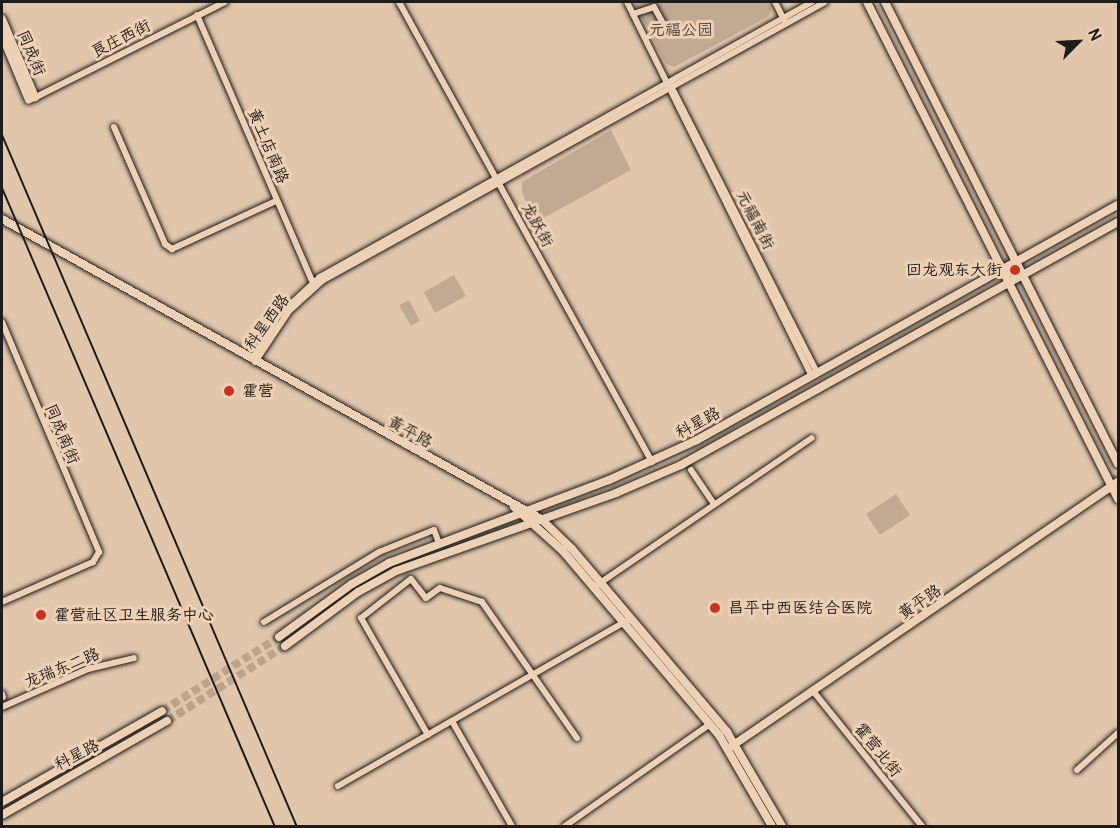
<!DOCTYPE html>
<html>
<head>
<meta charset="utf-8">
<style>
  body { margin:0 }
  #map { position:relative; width:1120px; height:828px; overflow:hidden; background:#e1c6ab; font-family:Pangolin,"LXGW WenKai TC",sans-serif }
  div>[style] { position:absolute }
  .green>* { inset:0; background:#c1aa93 }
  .major-tunnel>* { height:8px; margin-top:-4px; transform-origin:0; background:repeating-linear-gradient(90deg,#baa48e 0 8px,transparent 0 12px) }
  .roads { filter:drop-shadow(0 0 2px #1c1c1c) drop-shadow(0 0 2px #1c1c1c) }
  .minor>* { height:6px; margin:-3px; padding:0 3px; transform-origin:3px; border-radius:3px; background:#eed1b4 }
  .major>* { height:8px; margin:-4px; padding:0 4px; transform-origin:4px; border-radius:4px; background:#eed1b4 }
  .rail>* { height:1.5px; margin:-0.75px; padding:0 0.75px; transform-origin:0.75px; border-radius:0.75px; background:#1c1c1c }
  .dots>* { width:16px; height:16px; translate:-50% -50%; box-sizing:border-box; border:3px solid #eed1b4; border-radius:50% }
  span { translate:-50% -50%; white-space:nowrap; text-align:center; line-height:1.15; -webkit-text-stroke:6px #eed1b4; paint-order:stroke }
  .park-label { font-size:16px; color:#45403a }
  .street-label { font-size:16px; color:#1c1c1c }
  .poi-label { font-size:16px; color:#1c1c1c }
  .right { translate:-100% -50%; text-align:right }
  .left { translate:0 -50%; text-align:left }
  .frame { position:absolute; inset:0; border:3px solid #1c1c1c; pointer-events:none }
  .north { position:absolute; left:1048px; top:12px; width:60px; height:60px; -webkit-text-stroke:4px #eed1b4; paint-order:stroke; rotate:66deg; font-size:16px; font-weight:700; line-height:24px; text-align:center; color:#1c1c1c }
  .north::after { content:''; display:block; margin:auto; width:21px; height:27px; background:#1c1c1c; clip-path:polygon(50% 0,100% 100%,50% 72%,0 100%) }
</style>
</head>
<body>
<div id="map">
  <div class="green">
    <div style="clip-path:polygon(634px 2px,767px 2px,771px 9px,769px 16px,674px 67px,666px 64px)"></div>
    <div style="clip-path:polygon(611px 130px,631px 170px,536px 222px,522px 193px,522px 182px)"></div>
    <div style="clip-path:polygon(454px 275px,466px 296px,435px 313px,424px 292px)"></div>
    <div style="clip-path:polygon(409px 300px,420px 321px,411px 326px,399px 305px)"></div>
    <div style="clip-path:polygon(896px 494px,910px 515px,880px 535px,866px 514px)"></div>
  </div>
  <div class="major-tunnel">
    <div style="left:162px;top:711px;width:138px;rotate:-32.3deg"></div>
    <div style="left:167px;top:721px;width:140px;rotate:-32.4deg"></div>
  </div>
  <div class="roads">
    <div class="minor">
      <div style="left:399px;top:2px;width:525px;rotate:61.19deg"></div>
      <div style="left:627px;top:2px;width:417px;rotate:63.7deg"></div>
      <div style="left:775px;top:2px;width:20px;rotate:63deg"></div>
      <div style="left:812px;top:2px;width:564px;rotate:150.8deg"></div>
      <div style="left:320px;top:277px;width:57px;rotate:137.1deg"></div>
      <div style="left:278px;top:316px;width:49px;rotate:120.8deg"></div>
      <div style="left:253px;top:358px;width:4px;rotate:63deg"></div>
      <div style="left:255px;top:362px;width:61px;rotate:-56.3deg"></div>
      <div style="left:289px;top:311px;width:45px;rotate:-42.3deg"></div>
      <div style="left:322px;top:281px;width:575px;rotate:-29.02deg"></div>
      <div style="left:633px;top:14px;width:22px;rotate:-18deg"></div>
      <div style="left:654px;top:7px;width:23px;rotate:61deg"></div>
      <div style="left:197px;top:15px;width:292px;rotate:66.6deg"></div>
      <div style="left:670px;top:84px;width:324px;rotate:63deg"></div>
      <div style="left:32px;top:99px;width:216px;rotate:-26.7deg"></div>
      <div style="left:114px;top:127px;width:128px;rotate:66.4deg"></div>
      <div style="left:165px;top:244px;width:9px;rotate:36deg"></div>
      <div style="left:172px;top:249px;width:115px;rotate:-24.8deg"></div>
      <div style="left:2px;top:322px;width:250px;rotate:67.1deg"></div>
      <div style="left:99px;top:552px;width:12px;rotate:121deg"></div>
      <div style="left:93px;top:562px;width:99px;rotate:156.3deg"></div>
      <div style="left:691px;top:470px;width:41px;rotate:55.9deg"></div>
      <div style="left:597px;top:585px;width:260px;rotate:-34.4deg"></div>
      <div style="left:264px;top:622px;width:135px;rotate:-31.3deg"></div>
      <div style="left:379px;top:552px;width:59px;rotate:-21.8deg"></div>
      <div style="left:434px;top:530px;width:14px;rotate:69deg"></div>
      <div style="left:813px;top:691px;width:174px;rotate:51.1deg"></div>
      <div style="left:2px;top:694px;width:3px;rotate:72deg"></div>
      <div style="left:2px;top:707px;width:94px;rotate:-23.8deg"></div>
      <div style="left:88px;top:669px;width:47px;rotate:-13.4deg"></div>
      <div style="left:452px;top:721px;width:121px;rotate:60.3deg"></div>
      <div style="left:428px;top:735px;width:135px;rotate:-119.8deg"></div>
      <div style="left:361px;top:618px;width:63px;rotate:-38deg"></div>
      <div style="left:411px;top:579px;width:24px;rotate:52deg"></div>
      <div style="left:426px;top:598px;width:17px;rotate:-36deg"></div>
      <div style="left:440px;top:588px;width:44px;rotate:18.4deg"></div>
      <div style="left:482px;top:602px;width:166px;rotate:55.1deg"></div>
      <div style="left:1077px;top:770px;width:55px;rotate:-42.1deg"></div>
      <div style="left:338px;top:786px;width:338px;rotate:-29.8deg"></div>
      <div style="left:565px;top:826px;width:177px;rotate:-35.1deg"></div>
    </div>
    <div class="major">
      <div style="left:867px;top:2px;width:557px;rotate:63.2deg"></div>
      <div style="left:885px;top:2px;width:517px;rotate:63.24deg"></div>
      <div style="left:2px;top:19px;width:85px;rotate:67.1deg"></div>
      <div style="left:2px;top:35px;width:70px;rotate:67.4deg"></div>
      <div style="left:2px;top:219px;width:617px;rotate:29.1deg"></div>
      <div style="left:541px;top:519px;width:43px;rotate:44.1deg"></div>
      <div style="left:572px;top:549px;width:240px;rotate:49.7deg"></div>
      <div style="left:727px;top:732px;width:109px;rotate:59.7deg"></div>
      <div style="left:514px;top:507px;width:64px;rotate:41.9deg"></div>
      <div style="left:562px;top:550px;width:243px;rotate:49.7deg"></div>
      <div style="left:719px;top:735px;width:105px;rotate:59.8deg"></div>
      <div style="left:279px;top:637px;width:90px;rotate:-36deg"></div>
      <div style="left:352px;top:584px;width:43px;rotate:-29.6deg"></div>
      <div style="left:389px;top:563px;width:235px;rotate:-20.7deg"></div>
      <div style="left:609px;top:480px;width:97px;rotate:-24.4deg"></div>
      <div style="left:697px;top:440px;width:482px;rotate:-29.2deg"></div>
      <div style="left:285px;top:646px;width:91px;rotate:-36.5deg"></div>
      <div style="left:358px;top:592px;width:43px;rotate:-28.9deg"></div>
      <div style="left:396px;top:571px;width:233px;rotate:-19.5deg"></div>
      <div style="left:616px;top:493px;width:71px;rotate:-23.3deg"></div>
      <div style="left:681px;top:465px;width:500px;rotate:-29.08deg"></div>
      <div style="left:732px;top:746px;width:468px;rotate:-34.4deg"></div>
      <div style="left:2px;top:802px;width:184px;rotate:-29.6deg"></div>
      <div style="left:2px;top:815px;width:190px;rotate:-29.7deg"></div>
    </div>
  </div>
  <div class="rail">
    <div style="left:2px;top:134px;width:752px;rotate:66.91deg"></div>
    <div style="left:2px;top:187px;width:695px;rotate:66.87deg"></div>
  </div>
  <div class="dots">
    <div style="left:1015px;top:270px;background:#c8321e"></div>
    <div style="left:229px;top:391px;background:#c8321e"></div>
    <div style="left:715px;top:608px;background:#c8321e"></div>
    <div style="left:41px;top:615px;background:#c8321e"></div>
  </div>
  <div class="park-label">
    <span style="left:681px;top:30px">元福公园</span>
  </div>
  <div class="street-label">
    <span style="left:121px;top:39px;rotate:-27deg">良庄西街</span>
    <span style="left:31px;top:53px;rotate:67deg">同成街</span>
    <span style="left:268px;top:146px;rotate:67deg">黄土店南路</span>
    <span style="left:755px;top:220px;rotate:63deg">元福南街</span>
    <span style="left:537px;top:225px;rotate:61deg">龙跃街</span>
    <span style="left:267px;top:322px;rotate:-54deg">科星西路</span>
    <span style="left:698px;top:423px;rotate:-28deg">科星路</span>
    <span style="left:410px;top:432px;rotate:29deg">黄平路</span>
    <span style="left:62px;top:434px;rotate:67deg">同成南街</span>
    <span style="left:920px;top:602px;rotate:-34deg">黄平路</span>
    <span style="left:62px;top:668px;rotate:-22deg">龙瑞东二路</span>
    <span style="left:878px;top:750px;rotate:51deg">霍营北街</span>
    <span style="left:77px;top:755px;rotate:-27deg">科星路</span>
  </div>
  <div class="poi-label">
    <span class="right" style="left:1002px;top:270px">回龙观东大街</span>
    <span class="left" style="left:242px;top:391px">霍营</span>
    <span class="left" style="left:728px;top:608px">昌平中西医结合医院</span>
    <span class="left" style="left:54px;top:615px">霍营社区卫生服务中心</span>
  </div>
  <div class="frame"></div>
  <div class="north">N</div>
</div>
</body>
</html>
